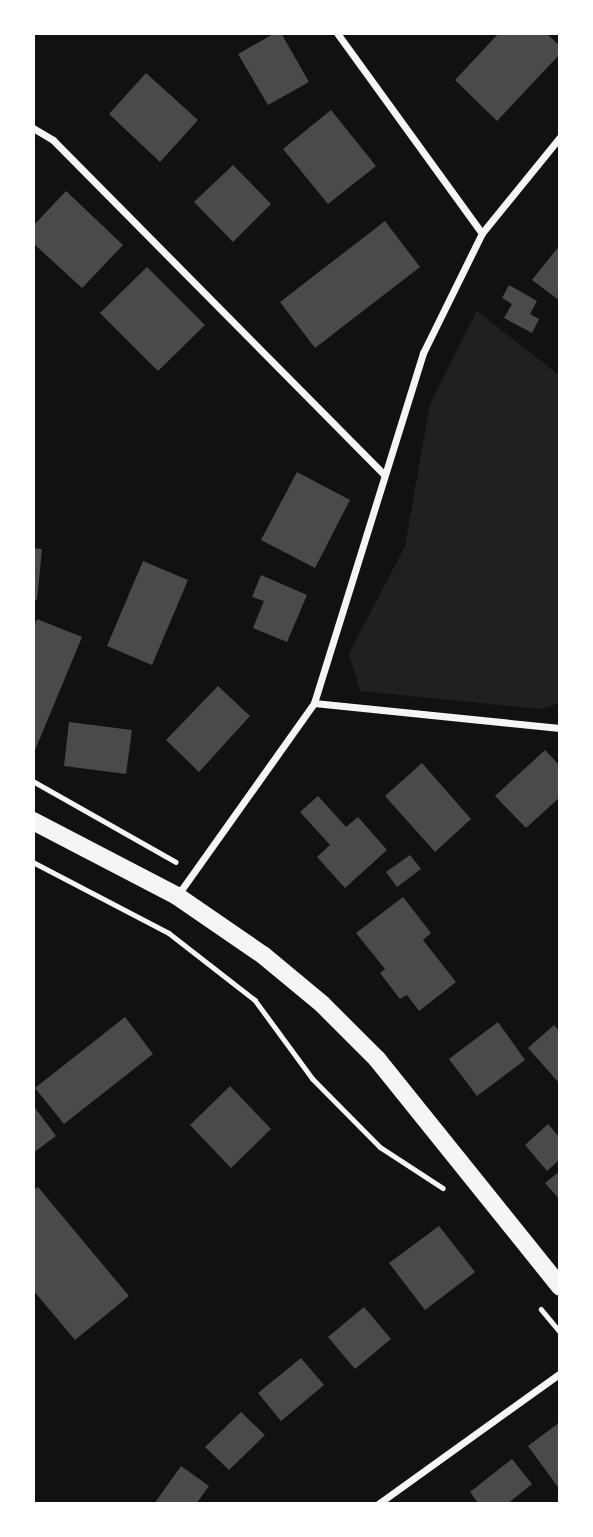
<!DOCTYPE html>
<html>
<head>
<meta charset="utf-8">
<style>
  body { margin:0 }
  #map { position:relative; width:593px; height:1537px; overflow:hidden; background:#111; font-family:Roboto,sans-serif }
  div>[style] { position:absolute }
  .green>* { inset:0; background:#202020 }
  .building>* { inset:0; background:#4a4a4a }
  .path>* { height:4.5px; margin:-2.25px; padding:0 2.25px; transform-origin:2.25px; border-radius:2.25px; background:#f5f5f5 }
  .minor>* { height:7px; margin:-3.5px; padding:0 3.5px; transform-origin:3.5px; border-radius:3.5px; background:#f5f5f5 }
  .primary>* { height:18px; margin:-9px; padding:0 9px; transform-origin:9px; border-radius:9px; background:#f5f5f5 }
  span { translate:-50% -50%; white-space:nowrap; text-align:center; line-height:1.15; -webkit-text-stroke:7px #fff; paint-order:stroke }
  .frame { position:absolute; inset:0; border:35px solid #fff; pointer-events:none }
</style>
</head>
<body>
<div id="map">
  <div class="green">
    <div style="clip-path:polygon(477px 311px,560px 376px,560px 703px,541px 709px,360px 691px,349px 654px,405px 546px,430px 404px)"></div>
  </div>
  <div class="building">
    <div style="clip-path:polygon(275px 33px,281px 33px,309px 82px,268px 105px,238px 54px)"></div>
    <div style="clip-path:polygon(499px 33px,546px 33px,560px 46px,560px 54px,497px 121px,455px 80px)"></div>
    <div style="clip-path:polygon(146px 73px,198px 120px,160px 162px,109px 114px)"></div>
    <div style="clip-path:polygon(331px 110px,376px 166px,328px 204px,283px 149px)"></div>
    <div style="clip-path:polygon(233px 165px,271px 204px,233px 242px,194px 202px)"></div>
    <div style="clip-path:polygon(66px 191px,123px 245px,82px 288px,33px 243px,33px 226px)"></div>
    <div style="clip-path:polygon(385px 221px,420px 267px,315px 348px,280px 302px)"></div>
    <div style="clip-path:polygon(560px 245px,560px 301px,532px 280px)"></div>
    <div style="clip-path:polygon(147px 267px,205px 325px,158px 371px,100px 313px)"></div>
    <div style="clip-path:polygon(509px 285px,537px 301px,530px 314px,539px 319px,532px 333px,504px 318px,512px 304px,502px 298px)"></div>
    <div style="clip-path:polygon(297px 472px,350px 500px,315px 568px,261px 540px)"></div>
    <div style="clip-path:polygon(33px 548px,42px 549px,37px 600px,33px 599px)"></div>
    <div style="clip-path:polygon(143px 561px,188px 580px,152px 665px,107px 646px)"></div>
    <div style="clip-path:polygon(261px 575px,307px 595px,287px 642px,253px 628px,264px 601px,252px 597px)"></div>
    <div style="clip-path:polygon(37px 619px,82px 637px,33px 755px,33px 629px)"></div>
    <div style="clip-path:polygon(218px 686px,250px 716px,199px 772px,166px 740px)"></div>
    <div style="clip-path:polygon(69px 722px,132px 730px,126px 774px,64px 766px)"></div>
    <div style="clip-path:polygon(545px 750px,560px 766px,560px 797px,526px 828px,495px 796px)"></div>
    <div style="clip-path:polygon(422px 763px,471px 819px,435px 852px,385px 796px)"></div>
    <div style="clip-path:polygon(318px 796px,346px 827px,358px 817px,387px 850px,345px 888px,317px 857px,330px 845px,300px 812px)"></div>
    <div style="clip-path:polygon(410px 855px,421px 869px,397px 887px,386px 872px)"></div>
    <div style="clip-path:polygon(403px 897px,431px 933px,423px 940px,456px 982px,419px 1011px,407px 995px,400px 999px,380px 973px,385px 969px,356px 933px)"></div>
    <div style="clip-path:polygon(125px 1017px,153px 1054px,64px 1124px,35px 1088px)"></div>
    <div style="clip-path:polygon(498px 1022px,525px 1060px,477px 1096px,449px 1059px)"></div>
    <div style="clip-path:polygon(554px 1025px,560px 1032px,560px 1084px,528px 1048px)"></div>
    <div style="clip-path:polygon(230px 1086px,271px 1129px,231px 1168px,190px 1125px)"></div>
    <div style="clip-path:polygon(33px 1105px,56px 1136px,33px 1153px)"></div>
    <div style="clip-path:polygon(548px 1124px,560px 1138px,560px 1159px,547px 1171px,525px 1145px)"></div>
    <div style="clip-path:polygon(560px 1171px,560px 1200px,545px 1183px)"></div>
    <div style="clip-path:polygon(38px 1187px,129px 1296px,75px 1340px,33px 1290px,33px 1190px)"></div>
    <div style="clip-path:polygon(439px 1226px,475px 1272px,425px 1310px,389px 1263px)"></div>
    <div style="clip-path:polygon(364px 1307px,391px 1339px,355px 1369px,328px 1337px)"></div>
    <div style="clip-path:polygon(301px 1358px,324px 1385px,281px 1421px,258px 1393px)"></div>
    <div style="clip-path:polygon(241px 1412px,265px 1435px,229px 1470px,205px 1447px)"></div>
    <div style="clip-path:polygon(560px 1422px,560px 1490px,528px 1446px)"></div>
    <div style="clip-path:polygon(512px 1459px,532px 1484px,507px 1504px,479px 1504px,470px 1492px)"></div>
    <div style="clip-path:polygon(181px 1466px,209px 1486px,196px 1504px,154px 1504px)"></div>
  </div>
  <div class="path">
    <div style="left:33px;top:781px;width:164px;rotate:29.5deg"></div>
    <div style="left:33px;top:862px;width:153px;rotate:27.6deg"></div>
    <div style="left:169px;top:933px;width:109px;rotate:37.9deg"></div>
    <div style="left:255px;top:1000px;width:97px;rotate:53.8deg"></div>
    <div style="left:312px;top:1078px;width:97px;rotate:45.4deg"></div>
    <div style="left:380px;top:1147px;width:75px;rotate:33.1deg"></div>
    <div style="left:541px;top:1309px;width:30px;rotate:50deg"></div>
  </div>
  <div class="minor">
    <div style="left:337px;top:33px;width:247px;rotate:54.1deg"></div>
    <div style="left:33px;top:128px;width:23px;rotate:31deg"></div>
    <div style="left:53px;top:140px;width:470px;rotate:45.3deg"></div>
    <div style="left:314px;top:703px;width:247px;rotate:5.8deg"></div>
    <div style="left:177px;top:896px;width:237px;rotate:-54.6deg"></div>
    <div style="left:314px;top:703px;width:367px;rotate:-72.7deg"></div>
    <div style="left:423px;top:353px;width:134px;rotate:-63.8deg"></div>
    <div style="left:482px;top:233px;width:124px;rotate:-50.9deg"></div>
    <div style="left:378px;top:1504px;width:224px;rotate:-35.7deg"></div>
  </div>
  <div class="primary">
    <div style="left:33px;top:821px;width:162px;rotate:27.5deg"></div>
    <div style="left:177px;top:896px;width:104px;rotate:34.5deg"></div>
    <div style="left:263px;top:955px;width:77px;rotate:39.7deg"></div>
    <div style="left:322px;top:1004px;width:78px;rotate:45deg"></div>
    <div style="left:377px;top:1059px;width:292px;rotate:51.2deg"></div>
  </div>
  <div class="frame"></div>
</div>
</body>
</html>
